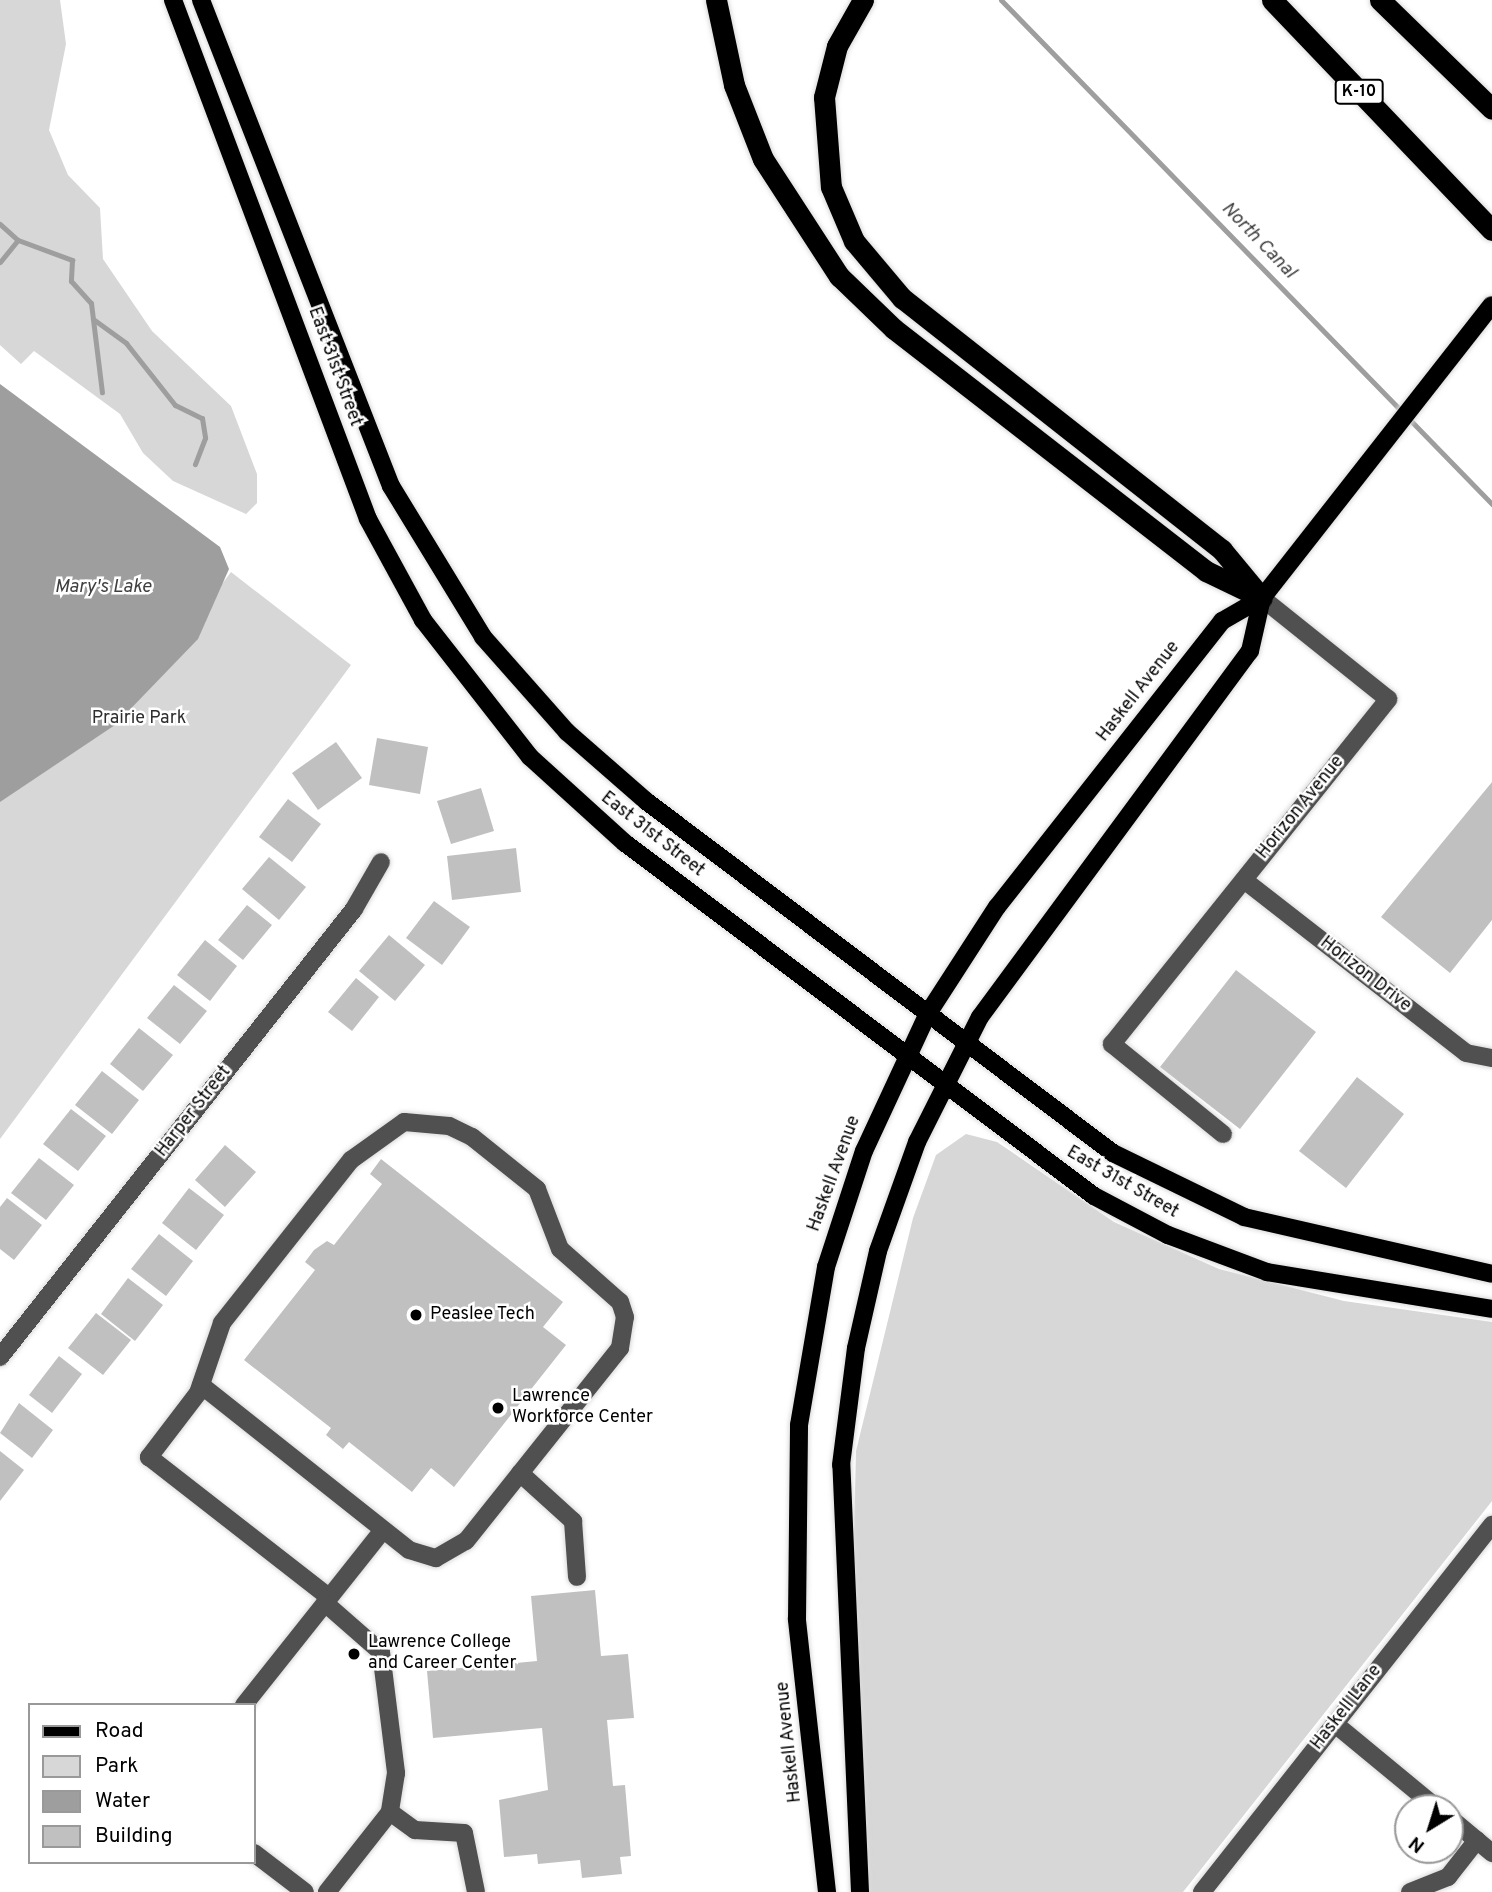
<!DOCTYPE html>
<html>
<head>
<meta charset="utf-8">
<style>
  body { margin:0 }
  #map { position:relative; width:1492px; height:1892px; overflow:hidden; background:#fff; font-family:Overpass,sans-serif }
  div>[style] { position:absolute }
  .green>* { inset:0; background:#d7d7d7 }
  .water>* { inset:0; background:#9e9e9e }
  .stream>* { height:5px; margin:-2.5px; padding:0 2.5px; transform-origin:2.5px; border-radius:2.5px; background:#9e9e9e }
  .building>* { inset:0; background:#c0c0c0 }
  .roads { filter:drop-shadow(0 0 2px #dbdbdb) drop-shadow(0 0 2px #dbdbdb) }
  .minor>* { height:18px; margin:-9px; padding:0 9px; transform-origin:9px; border-radius:9px; background:#505050 }
  .major>* { height:18px; margin:-9px; padding:0 9px; transform-origin:9px; border-radius:9px; background:#000 }
  .highway>* { height:21px; margin:-10.5px; padding:0 10.5px; transform-origin:10.5px; border-radius:10.5px; background:#000 }
  .dots>* { width:19px; height:19px; translate:-50% -50%; box-sizing:border-box; border:4px solid #fff; border-radius:50% }
  span { translate:-50% -50%; white-space:nowrap; text-align:center; line-height:1.15; -webkit-text-stroke:5px #fff; paint-order:stroke }
  .shield-label span { padding:2px 5px; background:#fff; border:2px solid; border-radius:5px; -webkit-text-stroke-width:0 }
  .shield-label { font-size:16px; color:#000; font-weight:700 }
  .street-label { font-size:18px; color:#000 }
  .park-label { font-size:18px; color:#2e2e2e }
  .poi-label { font-size:18px; color:#000 }
  .left { translate:0 -50%; text-align:left }
  .water-label { font-size:19px; color:#3f3f3f; font-style:italic }
  .legend { position:absolute; left:28px; top:1703px; width:228px; height:161px; box-sizing:border-box; background:#fff; border:2px solid #999; margin:0; padding:9px 12px; list-style:none; font-size:21px; color:#000 }
  .legend li { display:flex; align-items:center; gap:14px; height:35px }
  .legend b { width:35px; border:2px solid #999 }
  .north { position:absolute; left:1394px; top:1794px; width:70px; height:70px; box-sizing:border-box; background:#fff; border:2px solid #999; border-radius:50%; rotate:218deg; font-size:19px; font-weight:700; line-height:28px; text-align:center; color:#000 }
  .north::after { content:''; display:block; margin:auto; width:24px; height:32px; background:#000; clip-path:polygon(50% 0,100% 100%,50% 72%,0 100%) }
</style>
</head>
<body>
<div id="map">
  <div class="green">
    <div style="clip-path:polygon(0 0,60px 0,66px 44px,49px 130px,68px 175px,100px 208px,103px 259px,152px 331px,231px 406px,257px 474px,257px 503px,246px 514px,173px 481px,143px 453px,120px 414px,34px 351px,21px 364px,0 345px)"></div>
    <div style="clip-path:polygon(0 437px,210px 600px,231px 572px,351px 665px,0 1139px)"></div>
    <div style="clip-path:polygon(966px 1134px,997px 1142px,1114px 1222px,1219px 1269px,1344px 1301px,1492px 1322px,1492px 1501px,1183px 1892px,866px 1892px,853px 1573px,856px 1451px,913px 1218px,936px 1155px)"></div>
  </div>
  <div class="water">
    <div style="clip-path:polygon(0 384px,220px 547px,229px 569px,198px 639px,115px 725px,0 802px)"></div>
  </div>
  <div class="stream">
    <div style="left:1001px;top:0;width:704px;rotate:45.75deg"></div>
    <div style="left:0;top:224px;width:24px;rotate:42deg"></div>
    <div style="left:18px;top:240px;width:58px;rotate:20.3deg"></div>
    <div style="left:72px;top:260px;width:21px;rotate:93deg"></div>
    <div style="left:71px;top:281px;width:30px;rotate:48deg"></div>
    <div style="left:91px;top:303px;width:90px;rotate:83deg"></div>
    <div style="left:0;top:262px;width:28px;rotate:-51deg"></div>
    <div style="left:93px;top:319px;width:41px;rotate:36deg"></div>
    <div style="left:126px;top:343px;width:79px;rotate:51.7deg"></div>
    <div style="left:175px;top:405px;width:30px;rotate:26deg"></div>
    <div style="left:202px;top:418px;width:20px;rotate:81deg"></div>
    <div style="left:205px;top:438px;width:28px;rotate:111deg"></div>
  </div>
  <div class="building">
    <div style="clip-path:polygon(377px 738px,428px 747px,420px 794px,369px 785px)"></div>
    <div style="clip-path:polygon(336px 742px,362px 778px,318px 810px,292px 773px)"></div>
    <div style="clip-path:polygon(1492px 782px,1492px 920px,1450px 973px,1381px 917px)"></div>
    <div style="clip-path:polygon(481px 788px,494px 831px,451px 844px,437px 801px)"></div>
    <div style="clip-path:polygon(288px 799px,321px 824px,292px 862px,259px 837px)"></div>
    <div style="clip-path:polygon(516px 848px,521px 892px,452px 900px,447px 856px)"></div>
    <div style="clip-path:polygon(269px 857px,306px 887px,279px 920px,242px 889px)"></div>
    <div style="clip-path:polygon(434px 901px,470px 927px,442px 965px,406px 938px)"></div>
    <div style="clip-path:polygon(247px 905px,272px 925px,243px 960px,218px 940px)"></div>
    <div style="clip-path:polygon(389px 935px,425px 965px,395px 1001px,359px 971px)"></div>
    <div style="clip-path:polygon(205px 940px,237px 966px,210px 1001px,177px 975px)"></div>
    <div style="clip-path:polygon(1236px 970px,1316px 1032px,1240px 1129px,1160px 1067px)"></div>
    <div style="clip-path:polygon(356px 978px,379px 997px,352px 1031px,328px 1012px)"></div>
    <div style="clip-path:polygon(174px 985px,207px 1011px,180px 1044px,147px 1018px)"></div>
    <div style="clip-path:polygon(139px 1028px,173px 1055px,143px 1091px,110px 1064px)"></div>
    <div style="clip-path:polygon(102px 1071px,139px 1100px,112px 1134px,75px 1105px)"></div>
    <div style="clip-path:polygon(1357px 1077px,1404px 1114px,1346px 1188px,1299px 1151px)"></div>
    <div style="clip-path:polygon(71px 1109px,106px 1136px,78px 1171px,43px 1144px)"></div>
    <div style="clip-path:polygon(225px 1145px,256px 1172px,225px 1207px,195px 1180px)"></div>
    <div style="clip-path:polygon(39px 1158px,74px 1185px,46px 1220px,11px 1193px)"></div>
    <div style="clip-path:polygon(381px 1159px,563px 1302px,543px 1327px,566px 1345px,454px 1487px,431px 1468px,412px 1492px,349px 1442px,343px 1449px,326px 1435px,331px 1428px,244px 1360px,315px 1270px,305px 1262px,314px 1250px,327px 1241px,334px 1245px,382px 1184px,370px 1174px)"></div>
    <div style="clip-path:polygon(189px 1188px,224px 1215px,196px 1250px,162px 1223px)"></div>
    <div style="clip-path:polygon(7px 1198px,42px 1225px,14px 1260px,0 1249px,0 1207px)"></div>
    <div style="clip-path:polygon(159px 1234px,193px 1261px,166px 1296px,131px 1269px)"></div>
    <div style="clip-path:polygon(128px 1278px,163px 1305px,135px 1341px,101px 1314px)"></div>
    <div style="clip-path:polygon(96px 1313px,131px 1340px,103px 1375px,68px 1348px)"></div>
    <div style="clip-path:polygon(59px 1356px,82px 1374px,52px 1413px,29px 1395px)"></div>
    <div style="clip-path:polygon(19px 1403px,53px 1430px,32px 1458px,0 1433px)"></div>
    <div style="clip-path:polygon(0 1451px,24px 1470px,0 1501px)"></div>
    <div style="clip-path:polygon(595px 1590px,601px 1656px,628px 1654px,634px 1718px,607px 1720px,613px 1786px,625px 1785px,631px 1856px,620px 1857px,622px 1874px,582px 1878px,580px 1860px,538px 1864px,537px 1854px,504px 1857px,499px 1800px,548px 1790px,542px 1728px,433px 1738px,427px 1671px,537px 1661px,531px 1596px)"></div>
  </div>
  <div class="roads">
    <div class="minor">
      <div style="left:1244px;top:880px;width:281px;rotate:37.9deg"></div>
      <div style="left:1466px;top:1053px;width:26px;rotate:11deg"></div>
      <div style="left:1223px;top:1134px;width:143px;rotate:-141deg"></div>
      <div style="left:1112px;top:1044px;width:442px;rotate:-51.3deg"></div>
      <div style="left:1388px;top:699px;width:161px;rotate:-141.3deg"></div>
      <div style="left:0;top:1357px;width:571px;rotate:-51.68deg"></div>
      <div style="left:354px;top:909px;width:54px;rotate:-60.1deg"></div>
      <div style="left:201px;top:1385px;width:265px;rotate:38.4deg"></div>
      <div style="left:409px;top:1550px;width:28px;rotate:17deg"></div>
      <div style="left:436px;top:1558px;width:34px;rotate:-30deg"></div>
      <div style="left:466px;top:1541px;width:247px;rotate:-51.4deg"></div>
      <div style="left:620px;top:1348px;width:31px;rotate:-81deg"></div>
      <div style="left:625px;top:1317px;width:16px;rotate:-108deg"></div>
      <div style="left:620px;top:1302px;width:80px;rotate:-138.5deg"></div>
      <div style="left:560px;top:1249px;width:64px;rotate:-111deg"></div>
      <div style="left:537px;top:1189px;width:83px;rotate:-141.3deg"></div>
      <div style="left:472px;top:1137px;width:25px;rotate:-154deg"></div>
      <div style="left:449px;top:1126px;width:45px;rotate:-174.9deg"></div>
      <div style="left:404px;top:1122px;width:65px;rotate:144.4deg"></div>
      <div style="left:351px;top:1160px;width:208px;rotate:128.4deg"></div>
      <div style="left:222px;top:1323px;width:74px;rotate:108.9deg"></div>
      <div style="left:198px;top:1393px;width:81px;rotate:127.4deg"></div>
      <div style="left:149px;top:1457px;width:228px;rotate:37.9deg"></div>
      <div style="left:520px;top:1473px;width:72px;rotate:42.2deg"></div>
      <div style="left:573px;top:1521px;width:56px;rotate:85.9deg"></div>
      <div style="left:325px;top:1603px;width:93px;rotate:-51.5deg"></div>
      <div style="left:244px;top:1705px;width:130px;rotate:-51.5deg"></div>
      <div style="left:325px;top:1603px;width:74px;rotate:41.2deg"></div>
      <div style="left:381px;top:1652px;width:122px;rotate:82.9deg"></div>
      <div style="left:396px;top:1773px;width:39px;rotate:99deg"></div>
      <div style="left:390px;top:1812px;width:102px;rotate:128.2deg"></div>
      <div style="left:1335px;top:1724px;width:132px;rotate:39.5deg"></div>
      <div style="left:390px;top:1812px;width:31px;rotate:36deg"></div>
      <div style="left:415px;top:1830px;width:49px;rotate:3.5deg"></div>
      <div style="left:464px;top:1833px;width:60px;rotate:78.5deg"></div>
      <div style="left:1450px;top:1818px;width:55px;rotate:39.8deg"></div>
      <div style="left:254px;top:1853px;width:64px;rotate:37.4deg"></div>
      <div style="left:1202px;top:1892px;width:468px;rotate:-51.7deg"></div>
      <div style="left:1410px;top:1892px;width:41px;rotate:-21.5deg"></div>
      <div style="left:1448px;top:1877px;width:47px;rotate:-51.9deg"></div>
    </div>
    <div class="major">
      <div style="left:173px;top:0;width:554px;rotate:69.41deg"></div>
      <div style="left:368px;top:519px;width:115px;rotate:61.4deg"></div>
      <div style="left:423px;top:620px;width:174px;rotate:52deg"></div>
      <div style="left:530px;top:757px;width:128px;rotate:42.2deg"></div>
      <div style="left:625px;top:843px;width:587px;rotate:36.97deg"></div>
      <div style="left:1094px;top:1196px;width:84px;rotate:27.8deg"></div>
      <div style="left:1168px;top:1235px;width:106px;rotate:20.5deg"></div>
      <div style="left:1267px;top:1272px;width:228px;rotate:9.3deg"></div>
      <div style="left:201px;top:0;width:522px;rotate:68.65deg"></div>
      <div style="left:391px;top:486px;width:177px;rotate:58.6deg"></div>
      <div style="left:483px;top:637px;width:127px;rotate:48.5deg"></div>
      <div style="left:567px;top:732px;width:105px;rotate:41.1deg"></div>
      <div style="left:646px;top:801px;width:585px;rotate:37.01deg"></div>
      <div style="left:1113px;top:1153px;width:146px;rotate:26deg"></div>
      <div style="left:1244px;top:1217px;width:254px;rotate:12.9deg"></div>
      <div style="left:827px;top:1892px;width:275px;rotate:-96.3deg"></div>
      <div style="left:797px;top:1619px;width:194px;rotate:-89.4deg"></div>
      <div style="left:799px;top:1425px;width:160px;rotate:-80.3deg"></div>
      <div style="left:826px;top:1267px;width:122px;rotate:-71.9deg"></div>
      <div style="left:864px;top:1151px;width:150px;rotate:-65.1deg"></div>
      <div style="left:927px;top:1015px;width:129px;rotate:-57.1deg"></div>
      <div style="left:997px;top:907px;width:364px;rotate:-51.8deg"></div>
      <div style="left:1222px;top:621px;width:46px;rotate:-29.9deg"></div>
      <div style="left:1262px;top:598px;width:372px;rotate:-51.9deg"></div>
      <div style="left:860px;top:1892px;width:427px;rotate:-92.5deg"></div>
      <div style="left:841px;top:1465px;width:118px;rotate:-82.7deg"></div>
      <div style="left:856px;top:1348px;width:99px;rotate:-77.2deg"></div>
      <div style="left:878px;top:1251px;width:116px;rotate:-70.3deg"></div>
      <div style="left:917px;top:1142px;width:140px;rotate:-63.3deg"></div>
      <div style="left:980px;top:1017px;width:455px;rotate:-53.6deg"></div>
      <div style="left:1250px;top:651px;width:54px;rotate:-77.2deg"></div>
    </div>
    <div class="highway">
      <div style="left:716px;top:0;width:87px;rotate:78deg"></div>
      <div style="left:734px;top:85px;width:79px;rotate:68.6deg"></div>
      <div style="left:763px;top:159px;width:140px;rotate:57deg"></div>
      <div style="left:839px;top:276px;width:76px;rotate:43.9deg"></div>
      <div style="left:894px;top:329px;width:395px;rotate:37.8deg"></div>
      <div style="left:1206px;top:571px;width:62px;rotate:25.7deg"></div>
      <div style="left:863px;top:0;width:53px;rotate:119.5deg"></div>
      <div style="left:837px;top:46px;width:53px;rotate:104.3deg"></div>
      <div style="left:824px;top:97px;width:90px;rotate:85.6deg"></div>
      <div style="left:831px;top:187px;width:59px;rotate:66.9deg"></div>
      <div style="left:854px;top:241px;width:75px;rotate:49.9deg"></div>
      <div style="left:902px;top:298px;width:407px;rotate:38.2deg"></div>
      <div style="left:1222px;top:550px;width:53px;rotate:50.3deg"></div>
      <div style="left:1272px;top:0;width:318px;rotate:46.3deg"></div>
      <div style="left:1380px;top:0;width:156px;rotate:44.2deg"></div>
    </div>
  </div>
  <div class="dots">
    <div style="left:416px;top:1315px;background:#000"></div>
    <div style="left:498px;top:1408px;background:#000"></div>
    <div style="left:354px;top:1654px;background:#000"></div>
  </div>
  <div class="shield-label">
    <span style="left:1359px;top:92px">K-10</span>
  </div>
  <div class="street-label">
    <span style="left:334px;top:367px;rotate:70deg">East 31st Street</span>
    <span style="left:1139px;top:692px;rotate:-52deg">Haskell Avenue</span>
    <span style="left:1301px;top:808px;rotate:-51deg">Horizon Avenue</span>
    <span style="left:652px;top:835px;rotate:38deg">East 31st Street</span>
    <span style="left:1365px;top:975px;rotate:38deg">Horizon Drive</span>
    <span style="left:194px;top:1112px;rotate:-52deg">Harper Street</span>
    <span style="left:835px;top:1174px;rotate:-70deg">Haskell Avenue</span>
    <span style="left:1122px;top:1183px;rotate:30deg">East 31st Street</span>
    <span style="left:1347px;top:1708px;rotate:-52deg">Haskell Lane</span>
    <span style="left:790px;top:1742px;rotate:-96deg">Haskell Avenue</span>
  </div>
  <div class="park-label">
    <span style="left:139px;top:719px">Prairie Park</span>
  </div>
  <div class="poi-label">
    <span class="left" style="left:430px;top:1315px">Peaslee Tech</span>
    <span class="left" style="left:512px;top:1408px">Lawrence<br>Workforce Center</span>
    <span class="left" style="left:368px;top:1654px">Lawrence College<br>and Career Center</span>
  </div>
  <div class="water-label">
    <span style="left:1258px;top:241px;rotate:46deg">North Canal</span>
    <span style="left:103px;top:588px">Mary's Lake</span>
  </div>
  <ul class="legend">
  <li><b style="height:9px;background:#000"></b>Road</li>
  <li><b style="height:19px;background:#d7d7d7"></b>Park</li>
  <li><b style="height:19px;background:#9e9e9e"></b>Water</li>
  <li><b style="height:19px;background:#c0c0c0"></b>Building</li>
  </ul>
  <div class="north">N</div>
</div>
</body>
</html>
